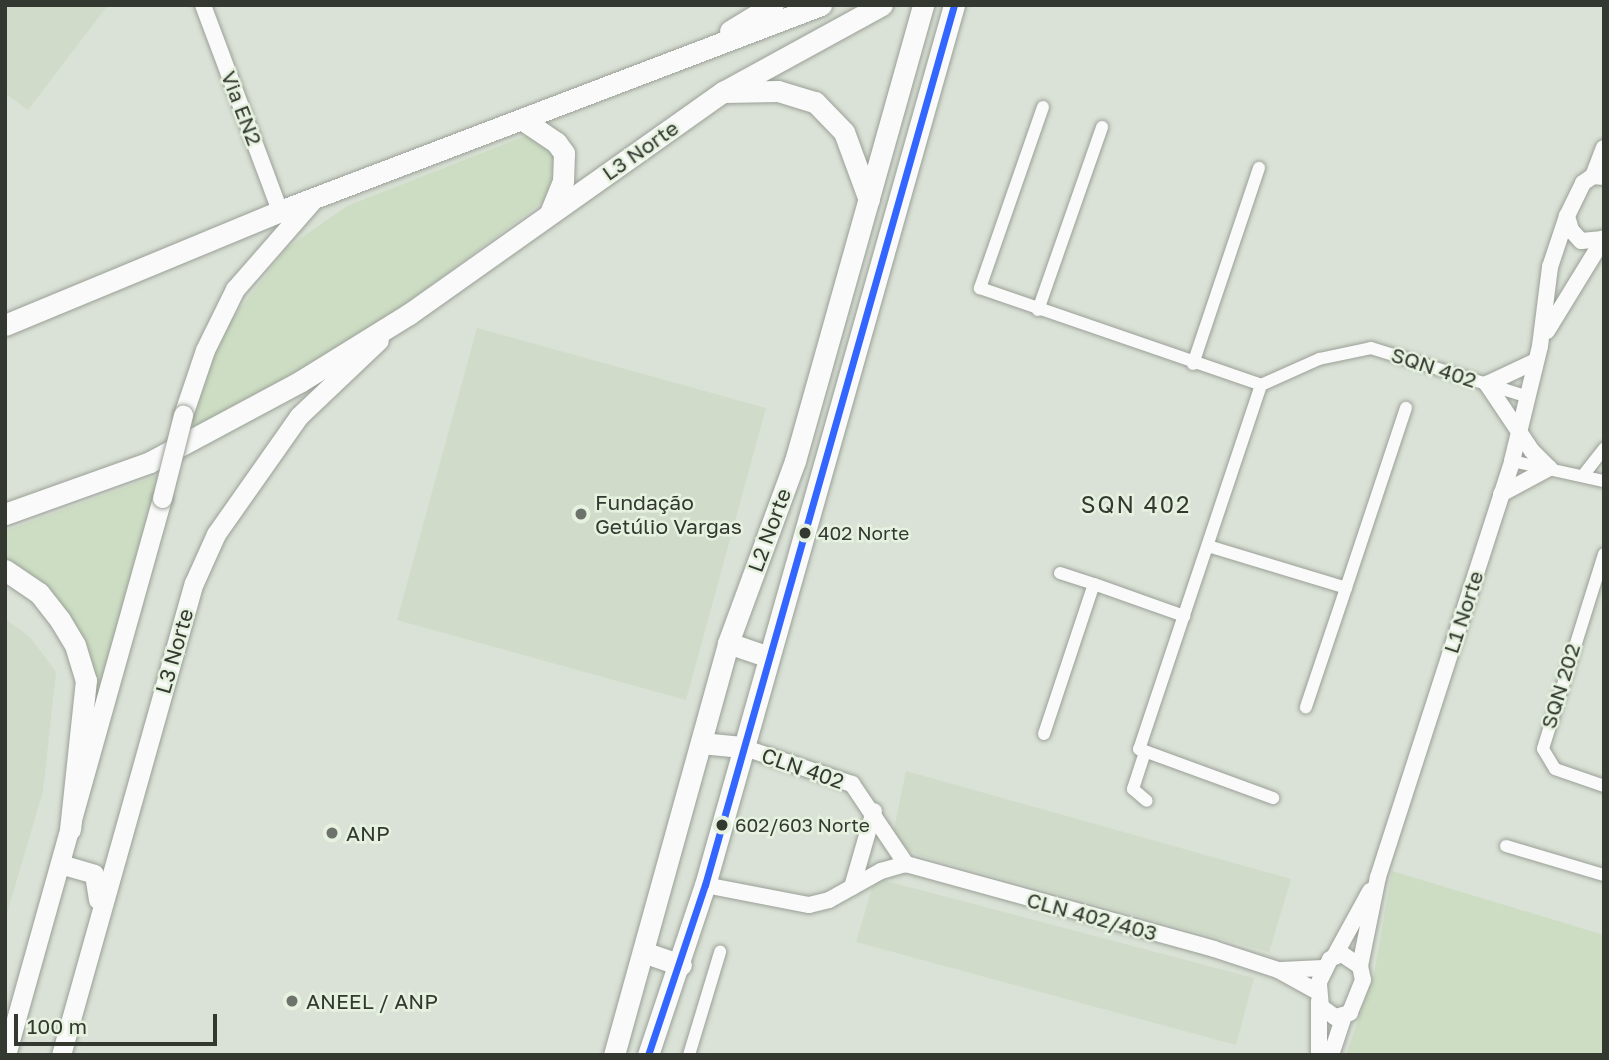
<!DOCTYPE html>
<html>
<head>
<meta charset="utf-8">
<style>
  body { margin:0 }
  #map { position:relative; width:1609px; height:1060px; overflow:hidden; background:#dae1d6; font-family:"Golos Text",sans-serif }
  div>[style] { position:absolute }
  .built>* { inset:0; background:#d0dcc9 }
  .green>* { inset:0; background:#cdddc3 }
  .roads { filter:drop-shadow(0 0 2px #9aa097) drop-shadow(0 0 2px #9aa097) }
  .minor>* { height:12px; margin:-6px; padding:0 6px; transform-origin:6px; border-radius:6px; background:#f9faf9 }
  .tertiary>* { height:16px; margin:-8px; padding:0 8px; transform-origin:8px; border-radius:8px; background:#f9faf9 }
  .secondary>* { height:19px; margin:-9.5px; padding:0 9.5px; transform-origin:9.5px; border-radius:9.5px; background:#f9faf9 }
  .primary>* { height:21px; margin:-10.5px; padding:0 10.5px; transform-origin:10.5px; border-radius:10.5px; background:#f9faf9 }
  .bridges { filter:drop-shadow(0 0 2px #9aa097) drop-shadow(0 0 2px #9aa097) }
  .secondary-bridge>* { height:19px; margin:-9.5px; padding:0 9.5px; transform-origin:9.5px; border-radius:9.5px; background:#f9faf9 }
  .bus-1>* { height:7px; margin:-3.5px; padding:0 3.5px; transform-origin:3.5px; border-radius:3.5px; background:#36f }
  .dots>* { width:19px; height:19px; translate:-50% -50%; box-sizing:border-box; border:4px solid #e6f2df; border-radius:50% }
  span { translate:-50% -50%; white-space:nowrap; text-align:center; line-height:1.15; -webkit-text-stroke:5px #e6f2df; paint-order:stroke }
  .bus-label { font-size:19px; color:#333831 }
  .left { translate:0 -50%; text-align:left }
  .street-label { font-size:21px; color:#333831 }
  .poi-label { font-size:21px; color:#333831 }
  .neighbourhood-label { font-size:23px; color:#333831; letter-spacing:2px }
  .frame { position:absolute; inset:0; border:7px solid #333831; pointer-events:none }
  .scale { position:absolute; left:14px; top:1014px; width:203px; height:32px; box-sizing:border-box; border:4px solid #333831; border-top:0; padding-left:9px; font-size:21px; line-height:24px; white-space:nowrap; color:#333831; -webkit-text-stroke:5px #e6f2df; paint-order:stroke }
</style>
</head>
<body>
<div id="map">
  <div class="built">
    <div style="clip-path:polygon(5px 5px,108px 5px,28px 110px,5px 93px)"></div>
    <div style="clip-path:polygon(477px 328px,766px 408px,686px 700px,397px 620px)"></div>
    <div style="clip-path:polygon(5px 619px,30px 637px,56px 672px,43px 791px,5px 920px)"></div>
    <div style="clip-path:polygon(906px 771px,1291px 879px,1269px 952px,918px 855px,892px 839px)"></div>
    <div style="clip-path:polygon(875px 878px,1254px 978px,1236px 1045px,856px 942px)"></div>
  </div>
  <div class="green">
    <div style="clip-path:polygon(528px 135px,547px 142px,558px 162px,549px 197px,348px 347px,187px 439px,204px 379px,226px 327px,287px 248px,347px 206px)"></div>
    <div style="clip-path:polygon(159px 475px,97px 699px,95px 681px,5px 566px,5px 531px)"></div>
    <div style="clip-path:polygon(1392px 871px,1604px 935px,1604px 1055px,1346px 1055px,1374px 975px)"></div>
  </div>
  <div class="roads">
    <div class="minor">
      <div style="left:1043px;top:107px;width:192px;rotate:109.2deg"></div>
      <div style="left:980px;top:288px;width:297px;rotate:19deg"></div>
      <div style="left:1261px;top:385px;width:64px;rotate:-24.1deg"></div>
      <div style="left:1319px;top:359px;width:53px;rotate:-11.9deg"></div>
      <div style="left:1371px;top:348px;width:164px;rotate:17.3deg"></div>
      <div style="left:1038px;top:310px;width:194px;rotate:-70.7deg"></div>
      <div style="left:1193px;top:364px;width:207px;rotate:-71.4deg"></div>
      <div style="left:1261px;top:385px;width:384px;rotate:108.5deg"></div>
      <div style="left:1139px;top:749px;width:143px;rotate:20.1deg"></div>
      <div style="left:1512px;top:461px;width:94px;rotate:12.3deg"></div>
      <div style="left:1585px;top:473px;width:31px;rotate:-52deg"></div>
      <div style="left:1208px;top:546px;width:144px;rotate:16.9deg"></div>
      <div style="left:1346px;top:588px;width:126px;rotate:108.6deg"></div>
      <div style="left:1604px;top:554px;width:204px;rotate:107.4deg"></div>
      <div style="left:1543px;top:749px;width:23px;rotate:59deg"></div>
      <div style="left:1555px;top:769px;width:52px;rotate:19.1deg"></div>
      <div style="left:1060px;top:573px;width:36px;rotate:18deg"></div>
      <div style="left:1346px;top:588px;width:190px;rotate:-71.6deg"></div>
      <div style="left:1044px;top:734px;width:158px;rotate:-71.6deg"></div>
      <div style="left:1094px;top:584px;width:96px;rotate:19.6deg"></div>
      <div style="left:1145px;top:752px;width:39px;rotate:108deg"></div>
      <div style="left:1133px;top:789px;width:18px;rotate:41deg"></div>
      <div style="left:1506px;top:846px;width:102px;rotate:16.5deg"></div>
      <div style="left:689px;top:1055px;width:108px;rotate:-73.2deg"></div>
    </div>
    <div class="tertiary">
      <div style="left:203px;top:5px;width:220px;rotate:69.5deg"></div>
      <div style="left:1593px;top:176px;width:30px;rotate:-69deg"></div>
      <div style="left:1603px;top:239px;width:22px;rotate:175deg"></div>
      <div style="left:1581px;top:241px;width:15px;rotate:-132deg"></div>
      <div style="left:1571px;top:230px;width:15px;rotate:-106deg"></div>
      <div style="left:1567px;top:216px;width:37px;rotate:-64deg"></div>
      <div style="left:1583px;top:183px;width:12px;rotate:-35deg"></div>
      <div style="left:1593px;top:176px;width:11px;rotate:5deg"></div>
      <div style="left:1547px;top:331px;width:109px;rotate:-58.5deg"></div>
      <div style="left:1501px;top:494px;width:55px;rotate:-28.4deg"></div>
      <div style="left:1549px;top:468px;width:24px;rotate:-135deg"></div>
      <div style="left:1532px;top:451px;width:81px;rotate:-123.9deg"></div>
      <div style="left:1487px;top:384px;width:54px;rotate:-25.1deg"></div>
      <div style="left:742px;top:747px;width:116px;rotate:18.6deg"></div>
      <div style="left:852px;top:784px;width:97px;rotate:56deg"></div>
      <div style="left:705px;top:885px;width:106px;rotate:10.9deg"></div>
      <div style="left:809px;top:905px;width:21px;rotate:-14deg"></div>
      <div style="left:829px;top:900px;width:60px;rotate:-29.1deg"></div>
      <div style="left:881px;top:871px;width:26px;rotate:-16deg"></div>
      <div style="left:906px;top:864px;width:320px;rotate:15.4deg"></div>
      <div style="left:1214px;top:949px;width:67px;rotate:18.2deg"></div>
      <div style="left:1278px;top:970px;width:46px;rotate:28.8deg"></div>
      <div style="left:852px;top:887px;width:79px;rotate:-73.9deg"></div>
      <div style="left:1342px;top:954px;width:22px;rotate:34deg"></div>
      <div style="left:1360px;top:966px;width:14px;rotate:78deg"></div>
      <div style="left:1363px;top:980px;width:35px;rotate:112deg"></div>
      <div style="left:1350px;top:1013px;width:16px;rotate:165deg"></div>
      <div style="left:1335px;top:1017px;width:17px;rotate:-144deg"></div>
      <div style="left:1321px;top:1007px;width:25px;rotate:-95deg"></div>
      <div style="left:1319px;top:982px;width:25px;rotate:-64deg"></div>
      <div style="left:1330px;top:959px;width:13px;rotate:-23deg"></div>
      <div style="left:1335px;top:955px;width:73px;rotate:-61.3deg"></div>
      <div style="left:1360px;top:966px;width:91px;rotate:-78.6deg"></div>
      <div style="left:1378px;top:877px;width:437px;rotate:-72.1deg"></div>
      <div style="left:1512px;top:461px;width:118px;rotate:-76.3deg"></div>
      <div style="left:1540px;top:346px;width:80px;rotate:-82.8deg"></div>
      <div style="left:1550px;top:267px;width:54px;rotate:-71.6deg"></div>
      <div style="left:1281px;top:970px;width:42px;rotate:-2.7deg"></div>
      <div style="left:1319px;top:1055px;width:54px;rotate:-90deg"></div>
      <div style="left:1331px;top:1055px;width:41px;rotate:-71.6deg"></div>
    </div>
    <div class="secondary">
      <div style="left:183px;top:415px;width:69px;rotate:-71.3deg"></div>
      <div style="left:205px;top:350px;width:68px;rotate:-63.8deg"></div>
      <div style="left:235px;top:289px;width:118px;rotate:-48.8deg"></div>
      <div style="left:60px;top:864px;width:35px;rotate:16deg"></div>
      <div style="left:94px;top:874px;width:26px;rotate:81deg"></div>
      <div style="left:6px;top:1055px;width:578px;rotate:-74.35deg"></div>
      <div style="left:61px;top:1055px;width:490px;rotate:-74.3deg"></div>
      <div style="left:194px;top:583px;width:54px;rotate:-65.8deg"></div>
      <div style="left:216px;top:534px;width:144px;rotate:-54.9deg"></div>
      <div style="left:299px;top:416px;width:110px;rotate:-43.5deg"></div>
    </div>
    <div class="primary">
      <div style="left:730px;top:31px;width:50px;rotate:-31.2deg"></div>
      <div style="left:725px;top:92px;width:53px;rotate:-1.1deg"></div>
      <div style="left:778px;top:91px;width:39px;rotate:17deg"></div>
      <div style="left:815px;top:102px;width:42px;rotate:46deg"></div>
      <div style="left:844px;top:132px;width:72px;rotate:69.8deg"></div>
      <div style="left:523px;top:120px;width:40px;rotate:34deg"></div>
      <div style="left:556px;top:142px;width:14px;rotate:54deg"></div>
      <div style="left:564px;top:153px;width:28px;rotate:92deg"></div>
      <div style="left:563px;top:181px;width:35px;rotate:112deg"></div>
      <div style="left:5px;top:325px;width:298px;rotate:-22.5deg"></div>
      <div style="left:280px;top:211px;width:579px;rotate:-20.85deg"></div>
      <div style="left:5px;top:514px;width:154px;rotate:-19.7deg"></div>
      <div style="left:150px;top:462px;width:171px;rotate:-28.2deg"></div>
      <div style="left:301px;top:381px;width:127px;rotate:-31.8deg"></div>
      <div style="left:409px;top:314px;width:385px;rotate:-35.3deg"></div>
      <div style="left:723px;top:92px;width:181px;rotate:-28.7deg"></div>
      <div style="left:5px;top:570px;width:41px;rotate:34.1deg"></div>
      <div style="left:39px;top:593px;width:34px;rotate:52deg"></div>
      <div style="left:60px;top:620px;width:29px;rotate:59deg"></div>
      <div style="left:75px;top:645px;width:37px;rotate:73deg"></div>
      <div style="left:86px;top:680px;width:150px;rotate:96.1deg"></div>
      <div style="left:728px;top:643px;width:43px;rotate:18.9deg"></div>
      <div style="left:701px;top:743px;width:41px;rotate:5.6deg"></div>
      <div style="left:643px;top:952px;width:40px;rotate:18.9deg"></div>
      <div style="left:614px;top:1055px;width:427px;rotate:-74.5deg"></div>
      <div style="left:728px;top:643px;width:194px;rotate:-69.8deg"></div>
      <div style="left:795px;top:461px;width:474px;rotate:-74.3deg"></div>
      <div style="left:648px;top:1055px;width:179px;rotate:-71.5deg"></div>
      <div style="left:705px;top:885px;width:915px;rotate:-74.2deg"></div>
    </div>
  </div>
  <div class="bridges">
    <div class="secondary-bridge">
      <div style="left:162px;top:498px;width:86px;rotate:-75.8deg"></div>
    </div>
  </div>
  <div class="bus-1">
    <div style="left:648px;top:1055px;width:179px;rotate:-71.5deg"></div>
    <div style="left:705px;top:885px;width:915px;rotate:-74.2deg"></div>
  </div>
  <div class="dots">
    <div style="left:581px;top:514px;background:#6d736b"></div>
    <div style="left:805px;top:533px;background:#333831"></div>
    <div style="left:722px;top:825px;background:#333831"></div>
    <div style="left:332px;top:833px;background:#6d736b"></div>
    <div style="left:292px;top:1001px;background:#6d736b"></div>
  </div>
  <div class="bus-label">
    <span class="left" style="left:818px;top:533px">402 Norte</span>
    <span class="left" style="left:735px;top:825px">602/603 Norte</span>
  </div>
  <div class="street-label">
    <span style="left:242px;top:108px;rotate:69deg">Via EN2</span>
    <span style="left:640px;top:150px;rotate:-35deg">L3 Norte</span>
    <span style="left:1434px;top:367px;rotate:18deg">SQN 402</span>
    <span style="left:769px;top:530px;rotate:-70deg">L2 Norte</span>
    <span style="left:1463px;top:612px;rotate:-72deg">L1 Norte</span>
    <span style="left:174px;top:651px;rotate:-74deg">L3 Norte</span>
    <span style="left:1560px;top:686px;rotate:-73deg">SQN 202</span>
    <span style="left:803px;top:768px;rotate:19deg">CLN 402</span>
    <span style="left:1092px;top:916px;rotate:15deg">CLN 402/403</span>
  </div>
  <div class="poi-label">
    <span class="left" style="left:595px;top:514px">Fundação<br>Getúlio Vargas</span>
    <span class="left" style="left:346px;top:833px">ANP</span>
    <span class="left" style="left:306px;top:1001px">ANEEL / ANP</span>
  </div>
  <div class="neighbourhood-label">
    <span style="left:1136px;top:504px">SQN 402</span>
  </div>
  <div class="frame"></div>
  <div class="scale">100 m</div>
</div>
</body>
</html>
